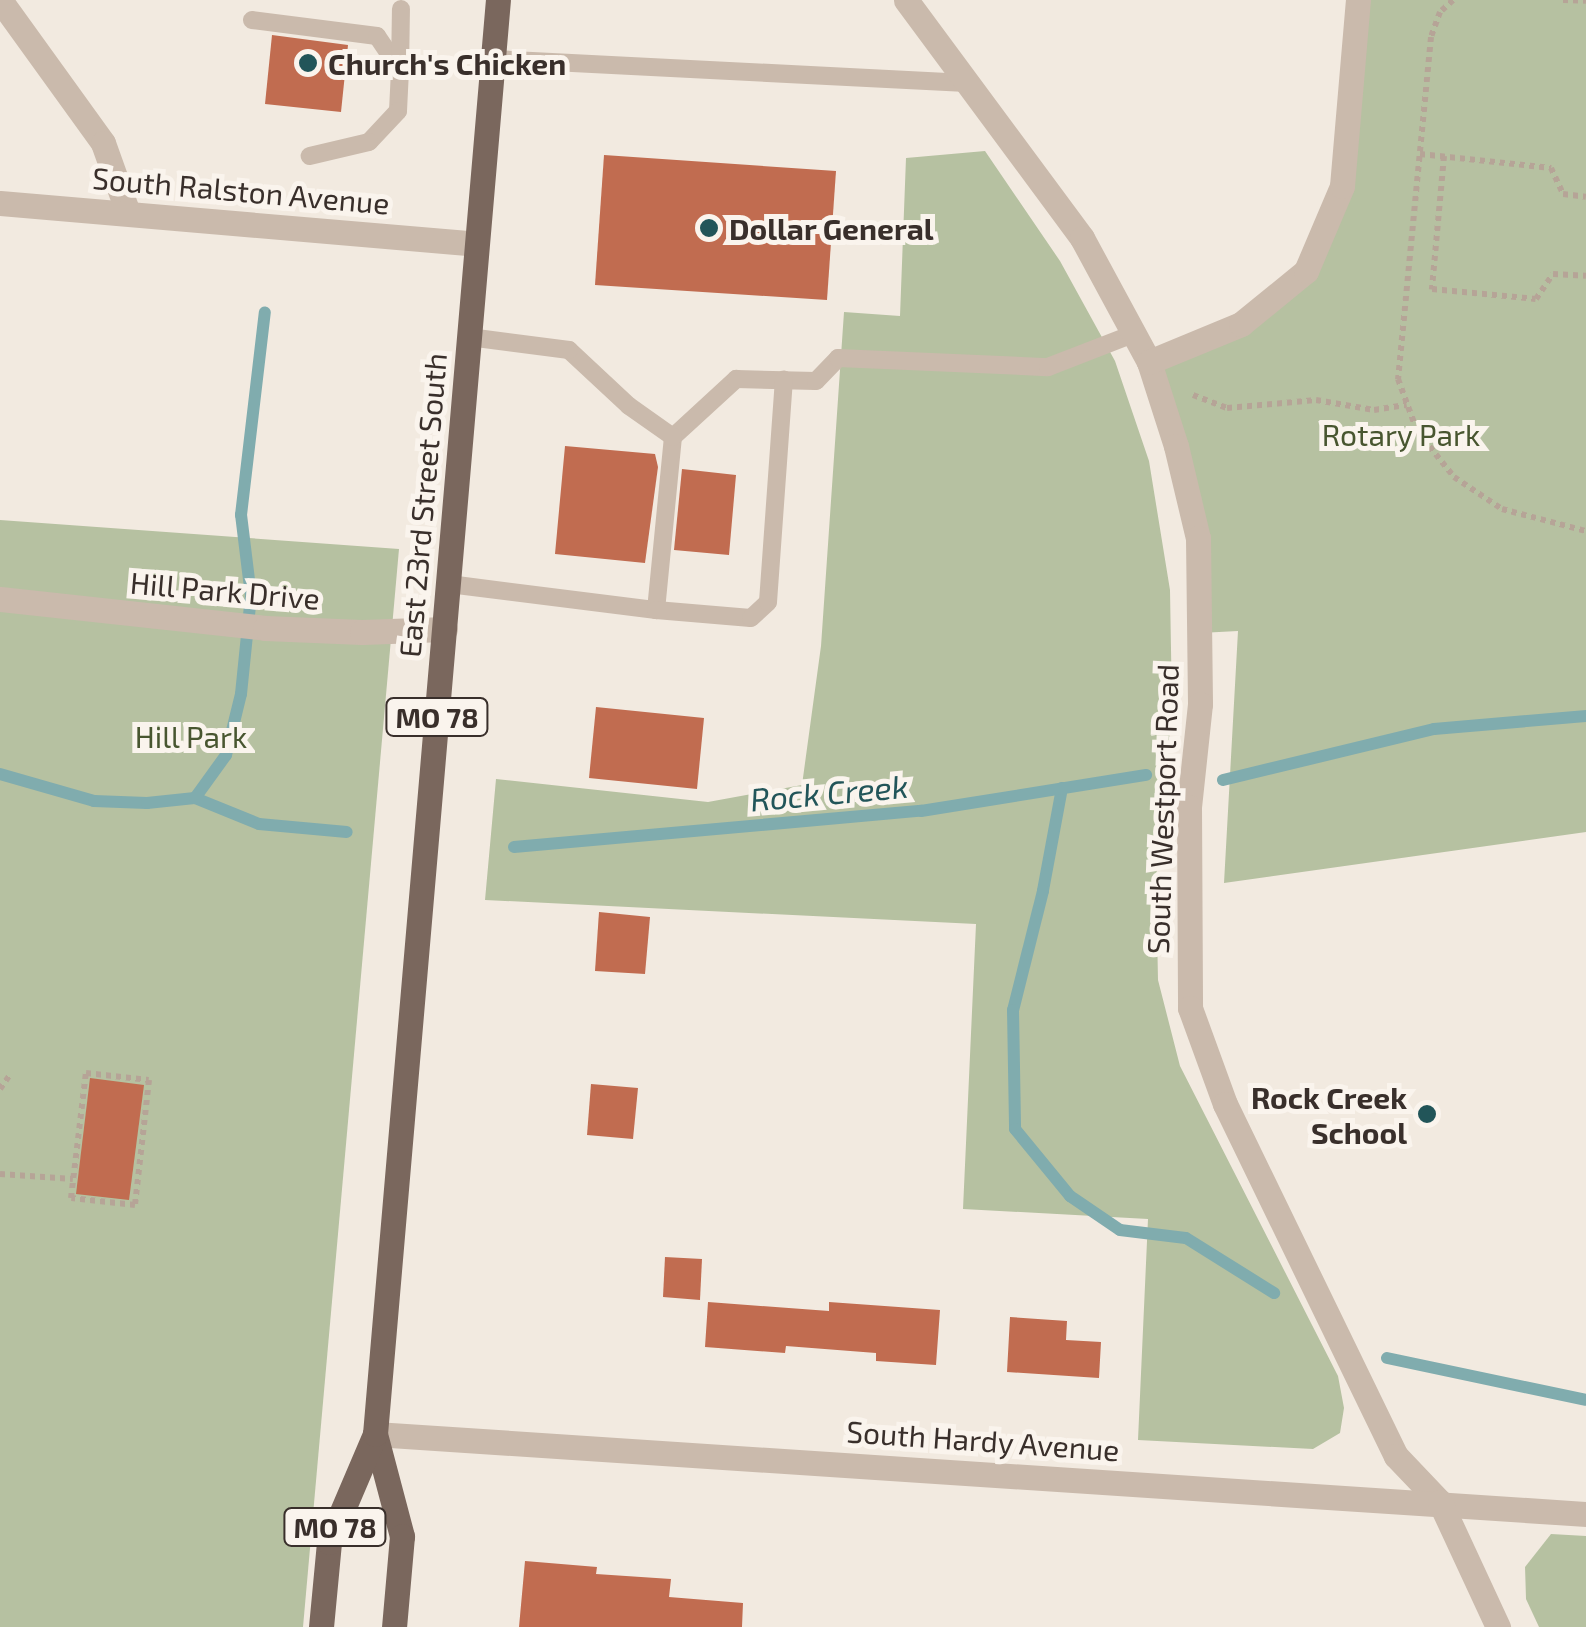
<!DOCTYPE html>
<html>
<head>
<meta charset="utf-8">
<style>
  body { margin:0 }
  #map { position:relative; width:1586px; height:1627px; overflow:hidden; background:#f2eae0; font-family:"Exo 2",sans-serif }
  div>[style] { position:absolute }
  .green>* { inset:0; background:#b6c1a1 }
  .stream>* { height:12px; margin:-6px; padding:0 6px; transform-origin:6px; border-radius:6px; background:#80acae }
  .building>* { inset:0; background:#c16c50 }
  .path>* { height:6px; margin-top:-3px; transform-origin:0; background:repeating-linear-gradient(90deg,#b6a497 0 5px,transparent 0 10px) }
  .service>* { height:18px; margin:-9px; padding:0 9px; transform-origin:9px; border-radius:9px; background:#cabaac }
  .minor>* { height:25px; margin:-12.5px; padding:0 12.5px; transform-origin:12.5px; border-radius:12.5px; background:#cabaac }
  .tertiary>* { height:25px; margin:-12.5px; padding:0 12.5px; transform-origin:12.5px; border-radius:12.5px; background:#cabaac }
  .primary>* { height:25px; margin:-12.5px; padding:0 12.5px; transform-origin:12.5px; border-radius:12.5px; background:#7a675d }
  .dots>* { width:28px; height:28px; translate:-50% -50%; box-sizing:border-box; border:5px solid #faf4ed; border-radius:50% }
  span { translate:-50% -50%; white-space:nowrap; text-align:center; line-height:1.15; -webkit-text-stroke:10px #faf4ed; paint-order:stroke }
  .shield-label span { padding:2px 8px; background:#faf4ed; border:2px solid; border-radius:8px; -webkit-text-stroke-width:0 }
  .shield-label { font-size:28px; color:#392f2b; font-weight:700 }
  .poi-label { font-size:30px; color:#392f2b; font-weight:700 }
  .left { translate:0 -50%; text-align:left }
  .right { translate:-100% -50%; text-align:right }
  .street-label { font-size:30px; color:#392f2b }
  .park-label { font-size:30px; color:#485630 }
  .water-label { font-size:32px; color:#225559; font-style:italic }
</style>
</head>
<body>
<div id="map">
  <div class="green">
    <div style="clip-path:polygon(1358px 0,1586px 0,1586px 832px,1224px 883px,1238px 631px,1200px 633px,1198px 538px,1149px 362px,1241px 324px,1306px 271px,1342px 186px)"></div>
    <div style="clip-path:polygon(985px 151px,1060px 261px,1115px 361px,1149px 461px,1170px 590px,1172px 708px,1156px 879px,1158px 980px,1180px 1066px,1338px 1376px,1344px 1408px,1340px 1433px,1313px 1449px,1138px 1440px,1148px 1219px,963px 1209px,976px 924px,485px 900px,496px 779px,708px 802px,802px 785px,821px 646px,844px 312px,900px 316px,906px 158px)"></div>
    <div style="clip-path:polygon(0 520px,399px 549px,303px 1627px,0 1627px)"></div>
    <div style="clip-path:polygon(1551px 1534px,1586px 1536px,1586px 1627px,1539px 1627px,1526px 1599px,1525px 1567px)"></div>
  </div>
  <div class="stream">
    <div style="left:0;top:774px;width:98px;rotate:16deg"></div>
    <div style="left:94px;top:801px;width:53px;rotate:2.2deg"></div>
    <div style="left:147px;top:803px;width:48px;rotate:-5.9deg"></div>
    <div style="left:195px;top:798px;width:69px;rotate:22.1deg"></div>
    <div style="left:259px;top:824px;width:88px;rotate:5.2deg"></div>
    <div style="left:1223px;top:780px;width:217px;rotate:-13.6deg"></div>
    <div style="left:1434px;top:729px;width:153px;rotate:-4.9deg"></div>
    <div style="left:1062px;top:788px;width:105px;rotate:100.5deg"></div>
    <div style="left:1043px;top:891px;width:123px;rotate:104.1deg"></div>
    <div style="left:1013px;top:1010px;width:119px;rotate:89deg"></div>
    <div style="left:1015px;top:1129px;width:87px;rotate:50.6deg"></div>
    <div style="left:1070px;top:1196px;width:60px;rotate:34.2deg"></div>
    <div style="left:1120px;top:1230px;width:66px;rotate:6.9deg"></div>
    <div style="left:1186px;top:1238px;width:104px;rotate:32deg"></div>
    <div style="left:195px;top:798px;width:53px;rotate:-54.2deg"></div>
    <div style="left:226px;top:755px;width:63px;rotate:-76.2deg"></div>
    <div style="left:241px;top:694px;width:99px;rotate:-84.2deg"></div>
    <div style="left:251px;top:596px;width:82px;rotate:-97deg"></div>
    <div style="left:241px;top:515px;width:204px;rotate:-83.3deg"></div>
    <div style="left:514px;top:847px;width:409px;rotate:-5.1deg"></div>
    <div style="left:921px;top:811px;width:228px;rotate:-9.1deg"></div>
    <div style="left:1387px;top:1358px;width:203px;rotate:11.9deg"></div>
  </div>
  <div class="building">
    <div style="clip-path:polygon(272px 35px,348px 45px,341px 112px,265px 104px)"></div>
    <div style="clip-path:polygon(604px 155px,836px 171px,827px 300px,595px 285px)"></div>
    <div style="clip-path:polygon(565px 446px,655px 454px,658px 467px,645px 563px,555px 554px)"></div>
    <div style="clip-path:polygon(682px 469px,736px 475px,729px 555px,674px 550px)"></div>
    <div style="clip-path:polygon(596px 707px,704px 718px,697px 789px,589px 778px)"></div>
    <div style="clip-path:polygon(599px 912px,650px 917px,645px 974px,595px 971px)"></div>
    <div style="clip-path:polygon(90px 1078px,144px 1085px,129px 1200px,76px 1194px)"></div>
    <div style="clip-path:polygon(591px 1084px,638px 1088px,633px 1139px,587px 1135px)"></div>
    <div style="clip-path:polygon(665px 1257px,702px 1259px,700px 1300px,663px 1297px)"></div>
    <div style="clip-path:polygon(708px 1302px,829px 1311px,829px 1302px,940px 1310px,936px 1365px,876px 1361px,876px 1353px,786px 1346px,785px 1353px,705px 1347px)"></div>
    <div style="clip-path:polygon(1010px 1317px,1067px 1321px,1066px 1340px,1101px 1342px,1099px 1378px,1007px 1372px)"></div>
    <div style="clip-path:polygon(525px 1561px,597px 1567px,596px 1574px,671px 1579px,669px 1597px,743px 1603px,742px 1627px,519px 1627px)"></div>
  </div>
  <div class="path">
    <div style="left:1453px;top:0;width:18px;rotate:137deg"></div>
    <div style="left:1440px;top:12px;width:27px;rotate:110deg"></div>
    <div style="left:1431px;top:37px;width:344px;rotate:95.5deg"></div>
    <div style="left:1398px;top:379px;width:55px;rotate:69.9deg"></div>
    <div style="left:1417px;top:431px;width:59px;rotate:51.2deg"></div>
    <div style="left:1454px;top:477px;width:58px;rotate:33.7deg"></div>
    <div style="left:1502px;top:509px;width:87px;rotate:14.7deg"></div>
    <div style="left:1563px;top:0;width:23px;rotate:2deg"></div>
    <div style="left:1420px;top:154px;width:132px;rotate:6.1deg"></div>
    <div style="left:1551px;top:168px;width:29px;rotate:65deg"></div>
    <div style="left:1563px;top:194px;width:23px;rotate:7deg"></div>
    <div style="left:1444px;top:156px;width:134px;rotate:95.2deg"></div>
    <div style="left:1432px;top:289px;width:104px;rotate:5.5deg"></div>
    <div style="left:1536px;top:299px;width:30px;rotate:-56deg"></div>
    <div style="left:1553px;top:274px;width:33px;rotate:3deg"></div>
    <div style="left:1193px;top:395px;width:36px;rotate:21deg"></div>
    <div style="left:1227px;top:408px;width:89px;rotate:-5.1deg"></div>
    <div style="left:1316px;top:400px;width:59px;rotate:9.8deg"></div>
    <div style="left:1374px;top:410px;width:33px;rotate:-9deg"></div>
    <div style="left:86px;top:1073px;width:63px;rotate:6.3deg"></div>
    <div style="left:149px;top:1080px;width:126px;rotate:96.4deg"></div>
    <div style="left:135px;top:1205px;width:64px;rotate:-173.8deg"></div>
    <div style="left:71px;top:1198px;width:126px;rotate:-83.2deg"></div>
    <div style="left:0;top:1089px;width:16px;rotate:-55deg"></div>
    <div style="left:0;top:1174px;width:73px;rotate:3.9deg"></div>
  </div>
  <div class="service">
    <div style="left:252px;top:20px;width:126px;rotate:7.3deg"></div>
    <div style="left:377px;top:36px;width:41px;rotate:55.9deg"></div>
    <div style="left:400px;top:70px;width:41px;rotate:92.8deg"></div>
    <div style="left:398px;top:111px;width:42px;rotate:133.1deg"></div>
    <div style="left:369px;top:142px;width:61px;rotate:166.7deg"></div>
    <div style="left:493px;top:59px;width:479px;rotate:2.9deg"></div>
    <div style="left:400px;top:70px;width:61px;rotate:-89.1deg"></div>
    <div style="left:673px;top:437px;width:86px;rotate:-42.6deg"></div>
    <div style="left:736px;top:379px;width:80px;rotate:1.4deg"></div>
    <div style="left:816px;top:381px;width:32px;rotate:-46deg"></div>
    <div style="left:838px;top:358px;width:210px;rotate:2.5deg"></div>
    <div style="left:1048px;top:367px;width:91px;rotate:-21.2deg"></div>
    <div style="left:449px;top:584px;width:209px;rotate:7.2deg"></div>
    <div style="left:656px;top:610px;width:174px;rotate:-84.4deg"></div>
    <div style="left:673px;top:437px;width:54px;rotate:-144.8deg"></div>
    <div style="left:629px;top:406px;width:82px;rotate:-137deg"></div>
    <div style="left:569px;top:350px;width:101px;rotate:-172.6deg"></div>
    <div style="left:656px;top:610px;width:95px;rotate:4.8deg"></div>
    <div style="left:751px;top:618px;width:23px;rotate:-43deg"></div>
    <div style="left:768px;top:602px;width:223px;rotate:-85.9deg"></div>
  </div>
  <div class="minor">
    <div style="left:0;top:0;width:176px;rotate:54.2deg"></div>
    <div style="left:103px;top:143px;width:71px;rotate:70.3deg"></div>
    <div style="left:906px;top:0;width:296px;rotate:53.5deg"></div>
    <div style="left:1082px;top:238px;width:141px;rotate:61.6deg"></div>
    <div style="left:1149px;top:362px;width:88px;rotate:72.2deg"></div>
    <div style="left:1176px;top:446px;width:95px;rotate:76.6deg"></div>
    <div style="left:1198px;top:538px;width:166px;rotate:89.3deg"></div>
    <div style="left:1200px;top:704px;width:104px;rotate:96.1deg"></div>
    <div style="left:1189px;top:807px;width:201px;rotate:89.7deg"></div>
    <div style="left:1190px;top:1008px;width:102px;rotate:70deg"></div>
    <div style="left:1225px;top:1104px;width:391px;rotate:64.1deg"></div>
    <div style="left:1396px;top:1456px;width:64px;rotate:46.3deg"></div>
    <div style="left:0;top:203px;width:478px;rotate:4.9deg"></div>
    <div style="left:1149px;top:362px;width:100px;rotate:-22.4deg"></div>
    <div style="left:1241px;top:324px;width:84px;rotate:-39.2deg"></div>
    <div style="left:1306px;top:271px;width:92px;rotate:-67deg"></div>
    <div style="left:1342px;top:186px;width:187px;rotate:-85.1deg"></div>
    <div style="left:0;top:599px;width:267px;rotate:6.2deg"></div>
    <div style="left:265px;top:628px;width:97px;rotate:2.4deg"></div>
    <div style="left:362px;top:632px;width:83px;rotate:-2.1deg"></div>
  </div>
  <div class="tertiary">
    <div style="left:375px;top:1434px;width:1214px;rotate:3.78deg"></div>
    <div style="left:1440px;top:1502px;width:138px;rotate:65.1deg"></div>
  </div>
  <div class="primary">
    <div style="left:375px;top:1434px;width:106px;rotate:75.2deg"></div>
    <div style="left:402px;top:1536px;width:91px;rotate:95deg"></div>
    <div style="left:321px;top:1627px;width:85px;rotate:-84.6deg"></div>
    <div style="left:329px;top:1542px;width:117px;rotate:-66.9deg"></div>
    <div style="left:375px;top:1434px;width:1439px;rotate:-85.1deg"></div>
  </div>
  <div class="dots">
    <div style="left:308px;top:63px;background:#225559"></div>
    <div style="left:709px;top:228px;background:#225559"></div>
    <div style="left:1427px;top:1114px;background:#225559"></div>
  </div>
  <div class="shield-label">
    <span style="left:437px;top:717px">MO 78</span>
    <span style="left:335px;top:1527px">MO 78</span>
  </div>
  <div class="poi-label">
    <span class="left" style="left:328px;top:63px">Church's Chicken</span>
    <span class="left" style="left:729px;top:228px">Dollar General</span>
    <span class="right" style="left:1407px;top:1114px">Rock Creek<br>School</span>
  </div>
  <div class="street-label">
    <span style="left:241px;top:190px;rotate:5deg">South Ralston Avenue</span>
    <span style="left:422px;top:505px;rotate:-85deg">East 23rd Street South</span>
    <span style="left:225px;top:590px;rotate:5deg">Hill Park Drive</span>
    <span style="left:1162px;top:809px;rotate:-88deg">South Westport Road</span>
    <span style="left:983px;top:1440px;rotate:4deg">South Hardy Avenue</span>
  </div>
  <div class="park-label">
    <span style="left:1401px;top:434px">Rotary Park</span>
    <span style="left:191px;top:736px">Hill Park</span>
  </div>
  <div class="water-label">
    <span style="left:829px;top:792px;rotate:-5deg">Rock Creek</span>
  </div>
</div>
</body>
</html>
